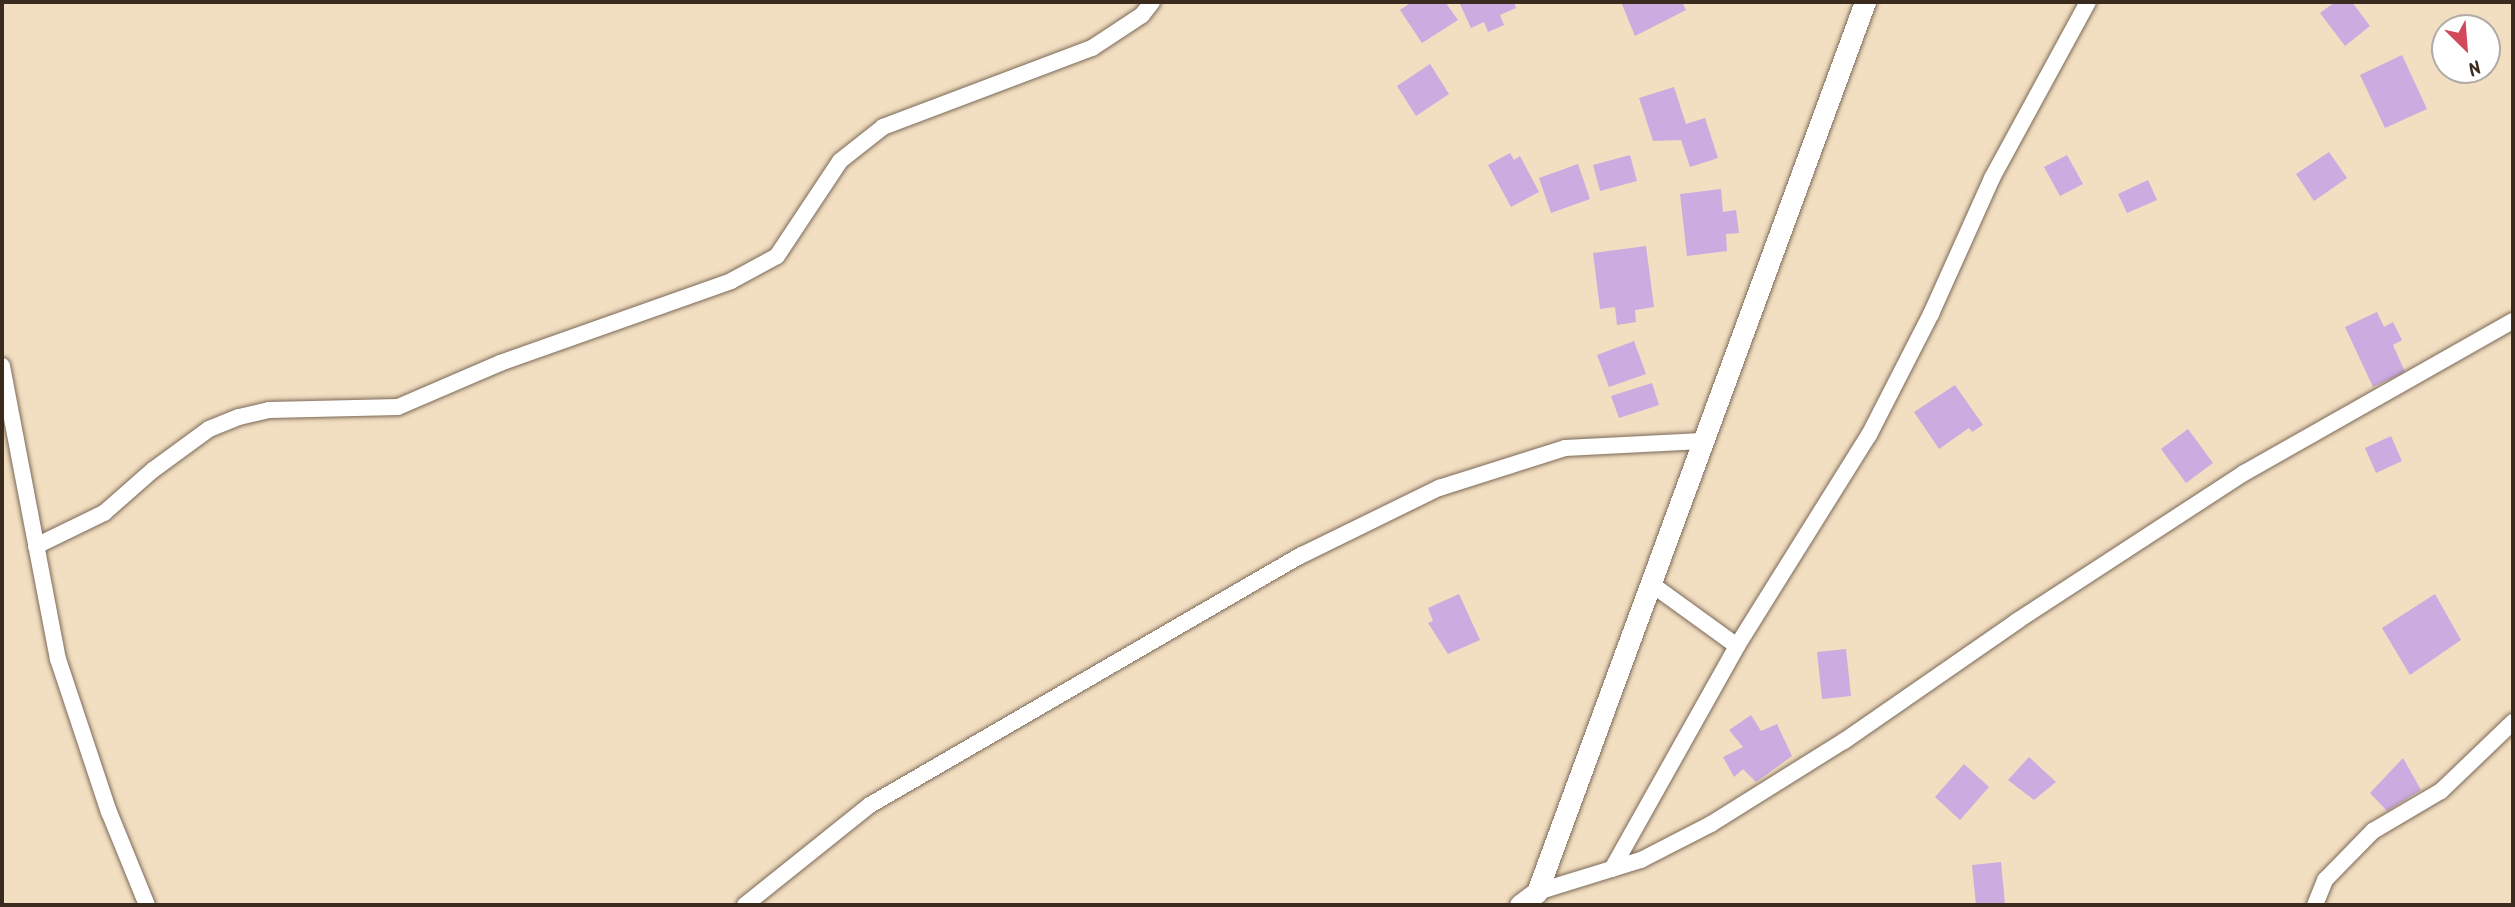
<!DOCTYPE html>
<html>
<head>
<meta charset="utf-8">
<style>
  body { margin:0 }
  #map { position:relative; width:2515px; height:907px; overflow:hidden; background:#f2dec1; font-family:Kalam,sans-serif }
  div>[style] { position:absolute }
  .building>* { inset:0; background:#ccabe1 }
  .roads { filter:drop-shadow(0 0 2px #7b6957) drop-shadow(0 0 2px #7b6957) }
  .minor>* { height:16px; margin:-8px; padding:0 8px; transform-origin:8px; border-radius:8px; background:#fff }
  .secondary>* { height:21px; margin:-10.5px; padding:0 10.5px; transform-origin:10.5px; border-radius:10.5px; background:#fff }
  span { translate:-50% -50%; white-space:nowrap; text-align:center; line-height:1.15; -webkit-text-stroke:5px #fff; paint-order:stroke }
  .frame { position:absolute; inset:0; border:4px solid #3b2a1e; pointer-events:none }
  .north { position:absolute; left:2431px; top:14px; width:70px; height:70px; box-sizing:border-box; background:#fff; border:2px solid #b1aaa5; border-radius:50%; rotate:155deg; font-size:19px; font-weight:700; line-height:28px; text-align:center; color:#3b2a1e }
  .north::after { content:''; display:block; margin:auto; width:24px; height:32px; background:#d1495b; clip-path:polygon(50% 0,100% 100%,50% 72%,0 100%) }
</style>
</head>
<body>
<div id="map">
  <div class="building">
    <div style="clip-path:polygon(1412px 2px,1445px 2px,1458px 20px,1422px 43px,1400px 10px)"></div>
    <div style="clip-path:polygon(1459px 2px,1514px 2px,1516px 8px,1500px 15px,1504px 25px,1488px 32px,1484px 22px,1471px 28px)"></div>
    <div style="clip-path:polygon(1621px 2px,1682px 2px,1686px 10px,1635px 36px)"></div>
    <div style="clip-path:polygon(2335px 2px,2352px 2px,2370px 26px,2345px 46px,2320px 13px)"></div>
    <div style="clip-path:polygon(2402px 55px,2427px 109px,2385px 128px,2360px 75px)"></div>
    <div style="clip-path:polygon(1430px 64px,1449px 94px,1416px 116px,1397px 86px)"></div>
    <div style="clip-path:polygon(1674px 87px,1686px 124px,1705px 118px,1718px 158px,1690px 167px,1681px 140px,1653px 141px,1639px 98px)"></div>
    <div style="clip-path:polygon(2329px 152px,2347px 178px,2314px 201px,2296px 174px)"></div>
    <div style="clip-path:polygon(1510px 153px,1514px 160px,1520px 156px,1539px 192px,1511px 207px,1488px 165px)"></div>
    <div style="clip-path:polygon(1630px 155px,1637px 181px,1600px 191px,1593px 165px)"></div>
    <div style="clip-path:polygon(2067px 155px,2083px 184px,2060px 196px,2044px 167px)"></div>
    <div style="clip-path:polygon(1578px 164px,1590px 199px,1551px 213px,1539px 178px)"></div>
    <div style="clip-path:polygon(2148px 180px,2157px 200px,2127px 213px,2118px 194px)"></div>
    <div style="clip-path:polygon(1721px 189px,1723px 212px,1736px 210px,1739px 233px,1726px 234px,1727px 251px,1687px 256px,1680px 194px)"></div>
    <div style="clip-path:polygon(1646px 246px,1654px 307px,1635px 310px,1636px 322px,1617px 325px,1615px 307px,1600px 309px,1593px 253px)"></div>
    <div style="clip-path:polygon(2377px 312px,2384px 327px,2393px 322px,2402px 340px,2393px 345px,2405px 372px,2373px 387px,2345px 327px)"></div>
    <div style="clip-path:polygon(1634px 341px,1646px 374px,1609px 387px,1597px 355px)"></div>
    <div style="clip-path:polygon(1652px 383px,1659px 405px,1619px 418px,1611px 396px)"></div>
    <div style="clip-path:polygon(1955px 385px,1983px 425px,1972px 432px,1969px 428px,1939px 449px,1914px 412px)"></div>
    <div style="clip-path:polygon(2188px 429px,2213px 463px,2186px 483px,2161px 449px)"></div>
    <div style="clip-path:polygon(2391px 436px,2402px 461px,2376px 473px,2365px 448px)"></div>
    <div style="clip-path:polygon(1459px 594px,1480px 640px,1448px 654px,1428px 623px,1433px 621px,1428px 608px)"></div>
    <div style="clip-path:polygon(2435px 594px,2461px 640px,2410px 675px,2382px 628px)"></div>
    <div style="clip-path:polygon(1846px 649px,1851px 696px,1822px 699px,1817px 652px)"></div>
    <div style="clip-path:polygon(1751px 715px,1761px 731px,1777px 724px,1792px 756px,1756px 782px,1743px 769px,1734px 777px,1723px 757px,1743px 747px,1729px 730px)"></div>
    <div style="clip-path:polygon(2029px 757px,2056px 782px,2034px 800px,2008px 780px)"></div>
    <div style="clip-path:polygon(2403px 758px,2421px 790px,2387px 811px,2370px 793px)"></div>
    <div style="clip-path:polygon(1964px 764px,1989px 787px,1960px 820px,1935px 797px)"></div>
    <div style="clip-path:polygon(2001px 862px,2005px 905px,1976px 905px,1972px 865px)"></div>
  </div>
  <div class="roads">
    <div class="minor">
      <div style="left:2px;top:366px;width:298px;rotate:79.2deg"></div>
      <div style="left:58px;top:659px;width:161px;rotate:71.6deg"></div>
      <div style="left:109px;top:812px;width:100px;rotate:67.8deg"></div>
      <div style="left:36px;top:546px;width:76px;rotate:-25.9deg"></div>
      <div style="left:104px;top:513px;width:65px;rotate:-41.3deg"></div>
      <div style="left:153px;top:470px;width:69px;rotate:-36.2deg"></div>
      <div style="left:209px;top:429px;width:32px;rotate:-22deg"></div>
      <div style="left:239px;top:417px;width:31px;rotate:-13deg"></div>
      <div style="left:269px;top:410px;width:129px;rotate:-1.3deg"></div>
      <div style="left:398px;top:407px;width:111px;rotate:-23.3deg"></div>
      <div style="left:500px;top:363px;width:245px;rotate:-19.5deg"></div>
      <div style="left:731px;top:281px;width:52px;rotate:-28.5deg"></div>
      <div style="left:777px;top:256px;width:114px;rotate:-56.4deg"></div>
      <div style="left:840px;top:161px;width:55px;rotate:-38.3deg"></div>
      <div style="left:883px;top:127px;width:223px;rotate:-20.7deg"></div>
      <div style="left:1092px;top:48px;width:60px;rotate:-33.4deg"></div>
      <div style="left:1142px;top:15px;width:16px;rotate:-52deg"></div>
      <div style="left:1650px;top:583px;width:107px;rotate:35.9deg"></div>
      <div style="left:1612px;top:869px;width:256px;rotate:-60.7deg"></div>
      <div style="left:1737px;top:646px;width:249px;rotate:-58deg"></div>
      <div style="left:1869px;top:435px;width:136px;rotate:-62.9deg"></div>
      <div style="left:1931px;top:314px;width:149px;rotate:-65.8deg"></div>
      <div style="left:1992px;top:178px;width:200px;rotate:-61.4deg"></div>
      <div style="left:1537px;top:892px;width:109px;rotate:-17.1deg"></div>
      <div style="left:1641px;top:860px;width:79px;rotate:-27.2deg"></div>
      <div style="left:1711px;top:824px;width:157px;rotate:-32deg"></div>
      <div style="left:1844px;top:741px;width:211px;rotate:-34.7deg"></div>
      <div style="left:2017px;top:621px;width:271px;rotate:-33.1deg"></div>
      <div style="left:2244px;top:473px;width:309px;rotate:-29.5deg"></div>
      <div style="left:745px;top:905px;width:160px;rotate:-38.7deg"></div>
      <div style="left:870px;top:805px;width:499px;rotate:-30.1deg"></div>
      <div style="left:1302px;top:555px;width:153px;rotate:-26.1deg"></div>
      <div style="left:1439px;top:488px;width:132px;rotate:-17.6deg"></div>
      <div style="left:1565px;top:448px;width:137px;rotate:-2.9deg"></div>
      <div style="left:2315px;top:905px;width:27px;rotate:-68deg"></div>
      <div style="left:2325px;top:880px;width:69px;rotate:-45.6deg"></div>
      <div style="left:2373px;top:831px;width:79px;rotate:-30.5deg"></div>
      <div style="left:2441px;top:791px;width:100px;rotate:-43.8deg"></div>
    </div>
    <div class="secondary">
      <div style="left:1520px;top:905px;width:21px;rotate:-37deg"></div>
      <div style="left:1537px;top:892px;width:949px;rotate:-69.77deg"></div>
    </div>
  </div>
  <div class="frame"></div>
  <div class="north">N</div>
</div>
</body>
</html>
